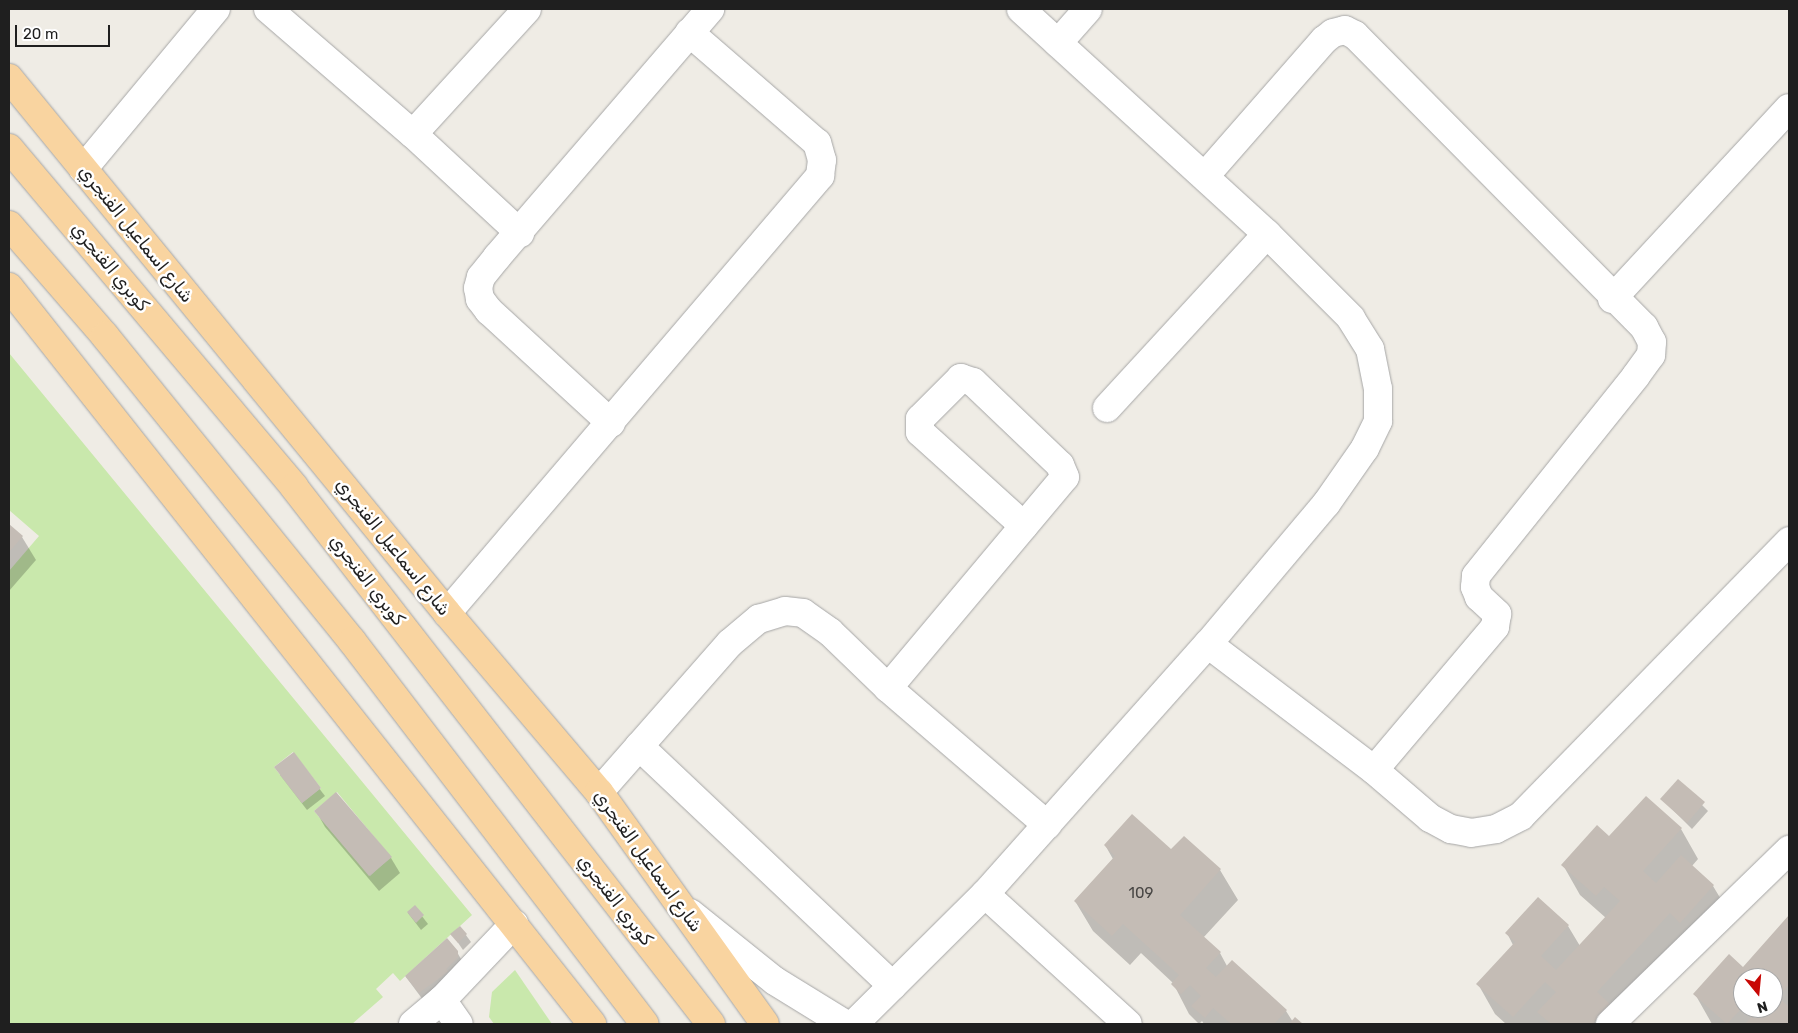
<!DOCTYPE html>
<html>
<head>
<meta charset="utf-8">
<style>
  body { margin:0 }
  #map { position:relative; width:1798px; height:1033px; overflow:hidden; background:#efece5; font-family:Rubik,Cairo,sans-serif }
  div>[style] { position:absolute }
  .grass>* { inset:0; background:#c9e8ac }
  .shadow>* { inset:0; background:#0003 }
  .building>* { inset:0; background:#c4bcb5 }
  .roads { filter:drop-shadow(0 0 1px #a6a6a6) drop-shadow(0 0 1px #a6a6a6) }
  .minor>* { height:28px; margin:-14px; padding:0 14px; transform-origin:14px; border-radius:14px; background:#fff }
  .major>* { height:28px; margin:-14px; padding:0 14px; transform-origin:14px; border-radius:14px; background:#f9d4a0 }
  span { translate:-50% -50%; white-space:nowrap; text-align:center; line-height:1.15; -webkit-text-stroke:5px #fff; paint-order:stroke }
  .number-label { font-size:15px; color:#484644 }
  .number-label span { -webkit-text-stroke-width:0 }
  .street-label { font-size:18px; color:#1f1f1f }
  .frame { position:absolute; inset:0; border:10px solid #1f1f1f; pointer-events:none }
  .north { position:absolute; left:1733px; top:968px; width:50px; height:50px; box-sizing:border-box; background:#fff; border:1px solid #a5a5a5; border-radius:50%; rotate:163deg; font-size:14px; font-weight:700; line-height:20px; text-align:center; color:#1f1f1f }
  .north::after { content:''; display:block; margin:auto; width:18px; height:22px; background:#c80805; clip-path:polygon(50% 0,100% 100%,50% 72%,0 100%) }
  .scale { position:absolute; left:15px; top:25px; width:95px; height:22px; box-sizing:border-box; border:2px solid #1f1f1f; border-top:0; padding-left:6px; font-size:15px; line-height:18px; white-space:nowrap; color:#1f1f1f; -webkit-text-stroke:4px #fff; paint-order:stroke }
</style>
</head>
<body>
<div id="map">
  <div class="grass">
    <div style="clip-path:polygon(evenodd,9px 353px,472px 915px,400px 981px,393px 973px,376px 989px,383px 997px,352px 1024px,9px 1024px,9px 571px,39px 536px,9px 510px,9px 353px,293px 752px,321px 788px,302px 803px,274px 767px,293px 752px,9px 353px,337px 792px,391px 857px,370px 876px,314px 811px,337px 792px)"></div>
    <div style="clip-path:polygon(515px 970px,552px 1024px,494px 1024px,489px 1017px,492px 992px)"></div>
  </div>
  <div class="shadow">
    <div style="clip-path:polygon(9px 525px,22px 537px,36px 560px,9px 591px)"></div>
    <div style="clip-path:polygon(293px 754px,325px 796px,307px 810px,280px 775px)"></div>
    <div style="clip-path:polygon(1678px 781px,1708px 811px,1692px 829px,1662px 799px)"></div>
    <div style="clip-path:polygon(316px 811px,391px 858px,400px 873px,379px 891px,325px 827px)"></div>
    <div style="clip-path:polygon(1681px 829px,1698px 859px,1692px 866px,1713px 886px,1731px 916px,1620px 1024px,1506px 1024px,1495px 1014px,1478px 984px,1513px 945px,1507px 933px,1568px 926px,1580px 946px,1606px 918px,1580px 895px,1563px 865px,1609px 838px)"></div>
    <div style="clip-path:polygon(1184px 837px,1220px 870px,1238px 900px,1203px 938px,1220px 953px,1227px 966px,1286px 1011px,1293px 1022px,1295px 1019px,1301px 1024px,1204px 1024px,1202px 1021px,1199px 1024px,1189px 1014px,1173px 983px,1141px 953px,1130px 965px,1093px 931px,1075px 901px,1113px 859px,1105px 845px,1172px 851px)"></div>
    <div style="clip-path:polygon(415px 907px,428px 924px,421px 930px,408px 913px)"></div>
    <div style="clip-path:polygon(evenodd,1789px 916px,1789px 1024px,1712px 1024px,1695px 994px,1743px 968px,1789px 916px,1743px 978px,1773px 978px,1773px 1008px,1743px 1008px,1743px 978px)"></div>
    <div style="clip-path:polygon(460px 927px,471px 942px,463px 950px,452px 934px)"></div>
    <div style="clip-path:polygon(457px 952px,466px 968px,429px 1008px,406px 977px)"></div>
  </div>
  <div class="building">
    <div style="clip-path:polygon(9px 524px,23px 536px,9px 552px)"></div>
    <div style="clip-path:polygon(294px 752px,321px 788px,302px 803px,274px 767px)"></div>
    <div style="clip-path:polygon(1678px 779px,1705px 802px,1687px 823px,1660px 799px)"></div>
    <div style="clip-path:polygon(336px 792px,392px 857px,369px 876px,314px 811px)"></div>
    <div style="clip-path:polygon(1646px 796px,1682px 828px,1643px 871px,1656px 883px,1681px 855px,1714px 885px,1680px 923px,1670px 913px,1597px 992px,1611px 1005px,1593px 1024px,1551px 1024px,1537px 1012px,1556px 992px,1545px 982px,1513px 1017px,1476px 984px,1515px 942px,1505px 933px,1538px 897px,1569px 925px,1541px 956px,1556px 970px,1620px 901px,1604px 887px,1596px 896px,1561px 865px,1597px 825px,1609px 836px)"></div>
    <div style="clip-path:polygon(1132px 814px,1171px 849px,1184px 836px,1221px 869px,1180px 915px,1221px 952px,1206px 968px,1216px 977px,1232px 960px,1287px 1010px,1274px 1024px,1231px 1024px,1213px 1008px,1205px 1018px,1191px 1006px,1201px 996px,1190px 985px,1181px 994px,1171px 984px,1179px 975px,1123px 924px,1112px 936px,1074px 901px,1115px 856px,1104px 845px)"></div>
    <div style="clip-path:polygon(415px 905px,424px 915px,416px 923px,407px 912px)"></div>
    <div style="clip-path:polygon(1789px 915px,1789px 985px,1778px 997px,1789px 1007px,1789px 1024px,1745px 1024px,1755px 1013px,1750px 1008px,1773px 1008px,1773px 978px,1743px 978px,1743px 1007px,1727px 1024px,1693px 994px,1729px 954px,1743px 967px)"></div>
    <div style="clip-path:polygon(460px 926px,467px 934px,458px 943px,450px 934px)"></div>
    <div style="clip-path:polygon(447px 938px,458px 951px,458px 957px,446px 969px,449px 971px,419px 993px,405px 976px)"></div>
    <div style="clip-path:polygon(1295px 1017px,1303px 1024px,1289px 1024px)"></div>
  </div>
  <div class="roads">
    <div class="minor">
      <div style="left:268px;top:9px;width:191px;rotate:40.8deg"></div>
      <div style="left:413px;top:134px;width:146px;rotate:42.8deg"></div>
      <div style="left:1058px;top:43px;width:45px;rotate:-48.6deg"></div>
      <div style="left:413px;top:134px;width:169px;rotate:-47.6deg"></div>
      <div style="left:83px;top:169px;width:208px;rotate:-50.3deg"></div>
      <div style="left:1205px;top:176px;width:181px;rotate:-48.8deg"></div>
      <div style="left:1324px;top:40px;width:11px;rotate:-38deg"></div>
      <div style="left:1333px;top:33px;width:12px;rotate:-14deg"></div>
      <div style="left:1345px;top:30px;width:11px;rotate:27deg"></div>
      <div style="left:1355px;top:35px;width:411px;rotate:45.3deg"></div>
      <div style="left:1644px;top:327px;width:17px;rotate:62deg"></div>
      <div style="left:1652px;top:342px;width:13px;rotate:94deg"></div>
      <div style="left:1651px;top:355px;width:26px;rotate:126deg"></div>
      <div style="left:1636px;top:376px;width:256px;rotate:128.7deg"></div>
      <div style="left:1476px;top:576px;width:11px;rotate:95deg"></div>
      <div style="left:1475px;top:587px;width:11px;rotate:68deg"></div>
      <div style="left:1479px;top:597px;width:25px;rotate:43deg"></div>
      <div style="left:1497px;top:614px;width:13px;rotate:99deg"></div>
      <div style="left:1495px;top:627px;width:187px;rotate:130.2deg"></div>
      <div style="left:1612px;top:299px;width:260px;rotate:-47.2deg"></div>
      <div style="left:1107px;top:408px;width:236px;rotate:-47.4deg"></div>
      <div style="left:611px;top:423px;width:166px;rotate:-137.4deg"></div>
      <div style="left:489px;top:311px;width:15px;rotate:-127deg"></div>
      <div style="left:480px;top:299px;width:11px;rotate:-100deg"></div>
      <div style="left:478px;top:288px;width:11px;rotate:-75deg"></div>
      <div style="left:481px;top:277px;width:26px;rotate:-51deg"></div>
      <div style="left:497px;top:257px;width:327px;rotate:-49.3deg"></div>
      <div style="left:447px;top:613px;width:575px;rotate:-49.52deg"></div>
      <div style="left:820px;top:176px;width:16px;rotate:-83deg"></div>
      <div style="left:822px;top:160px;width:18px;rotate:-106deg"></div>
      <div style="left:817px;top:143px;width:169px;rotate:-139.1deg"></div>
      <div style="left:1208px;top:644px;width:208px;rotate:37.2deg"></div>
      <div style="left:1374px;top:770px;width:74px;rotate:40.6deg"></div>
      <div style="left:1430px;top:818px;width:24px;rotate:28deg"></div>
      <div style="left:1451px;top:829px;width:20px;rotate:11deg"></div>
      <div style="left:1471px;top:833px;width:25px;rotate:-9deg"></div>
      <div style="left:1496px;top:829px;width:28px;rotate:-27deg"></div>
      <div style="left:1521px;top:816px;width:384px;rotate:-45.7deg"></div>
      <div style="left:888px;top:688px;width:275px;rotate:-50deg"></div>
      <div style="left:1065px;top:477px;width:13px;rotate:-113deg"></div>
      <div style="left:1060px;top:465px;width:120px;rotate:-136.3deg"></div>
      <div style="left:973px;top:382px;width:13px;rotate:-162deg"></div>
      <div style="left:961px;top:378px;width:58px;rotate:135deg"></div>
      <div style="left:920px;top:419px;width:13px;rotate:90deg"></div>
      <div style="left:920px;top:432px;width:140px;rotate:42.1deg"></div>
      <div style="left:639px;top:746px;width:349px;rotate:43.4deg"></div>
      <div style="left:599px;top:792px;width:198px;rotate:-48.7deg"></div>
      <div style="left:730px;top:643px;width:38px;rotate:-40deg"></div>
      <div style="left:759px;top:619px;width:27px;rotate:-17deg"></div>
      <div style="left:785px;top:611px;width:18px;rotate:6deg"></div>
      <div style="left:803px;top:613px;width:33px;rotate:35deg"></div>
      <div style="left:830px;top:632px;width:81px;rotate:44deg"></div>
      <div style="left:888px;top:688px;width:210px;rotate:40.7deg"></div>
      <div style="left:985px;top:894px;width:193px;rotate:42.3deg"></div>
      <div style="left:690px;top:913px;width:109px;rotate:38.7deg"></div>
      <div style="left:775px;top:981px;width:82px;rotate:31.6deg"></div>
      <div style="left:442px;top:1000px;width:29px;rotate:55deg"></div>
      <div style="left:413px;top:1024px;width:38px;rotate:-40deg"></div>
      <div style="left:442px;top:1000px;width:105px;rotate:-46.5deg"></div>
      <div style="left:854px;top:1024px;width:185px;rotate:-44.8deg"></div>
      <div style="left:985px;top:894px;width:335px;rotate:-48.3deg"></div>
      <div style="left:1208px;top:644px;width:183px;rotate:-49.9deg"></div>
      <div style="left:1326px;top:504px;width:68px;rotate:-55.1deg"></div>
      <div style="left:1365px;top:448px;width:30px;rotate:-64deg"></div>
      <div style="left:1378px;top:421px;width:32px;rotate:-90deg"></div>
      <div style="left:1378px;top:389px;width:41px;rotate:-101.3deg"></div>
      <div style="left:1370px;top:349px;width:36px;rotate:-122deg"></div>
      <div style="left:1351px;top:318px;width:119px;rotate:-135deg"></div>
      <div style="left:1267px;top:234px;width:333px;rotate:-137.6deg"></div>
      <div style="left:1610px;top:1024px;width:250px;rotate:-44.2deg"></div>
    </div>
    <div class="major">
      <div style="left:9px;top:78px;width:691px;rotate:50.69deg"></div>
      <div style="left:447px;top:613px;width:235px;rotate:49.7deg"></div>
      <div style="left:599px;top:792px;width:285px;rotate:54.4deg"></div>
      <div style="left:9px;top:148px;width:443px;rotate:49.9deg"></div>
      <div style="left:294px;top:487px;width:680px;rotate:52.17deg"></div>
      <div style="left:9px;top:225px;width:147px;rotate:49.1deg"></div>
      <div style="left:105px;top:336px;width:392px;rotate:51deg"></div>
      <div style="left:352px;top:641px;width:482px;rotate:52.6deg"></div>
      <div style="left:9px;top:287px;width:940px;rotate:51.65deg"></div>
    </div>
  </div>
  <div class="number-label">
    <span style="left:1141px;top:894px">109</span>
  </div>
  <div class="street-label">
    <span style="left:136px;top:234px;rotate:51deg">شارع اسماعيل الفنجري</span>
    <span style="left:110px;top:267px;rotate:50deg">كوبري الفنجري</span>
    <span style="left:393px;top:547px;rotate:51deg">شارع اسماعيل الفنجري</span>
    <span style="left:367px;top:580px;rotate:52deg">كوبري الفنجري</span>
    <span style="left:648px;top:861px;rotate:54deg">شارع اسماعيل الفنجري</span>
    <span style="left:615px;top:900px;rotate:52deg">كوبري الفنجري</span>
  </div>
  <div class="frame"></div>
  <div class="north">N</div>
  <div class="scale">20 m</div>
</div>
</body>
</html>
